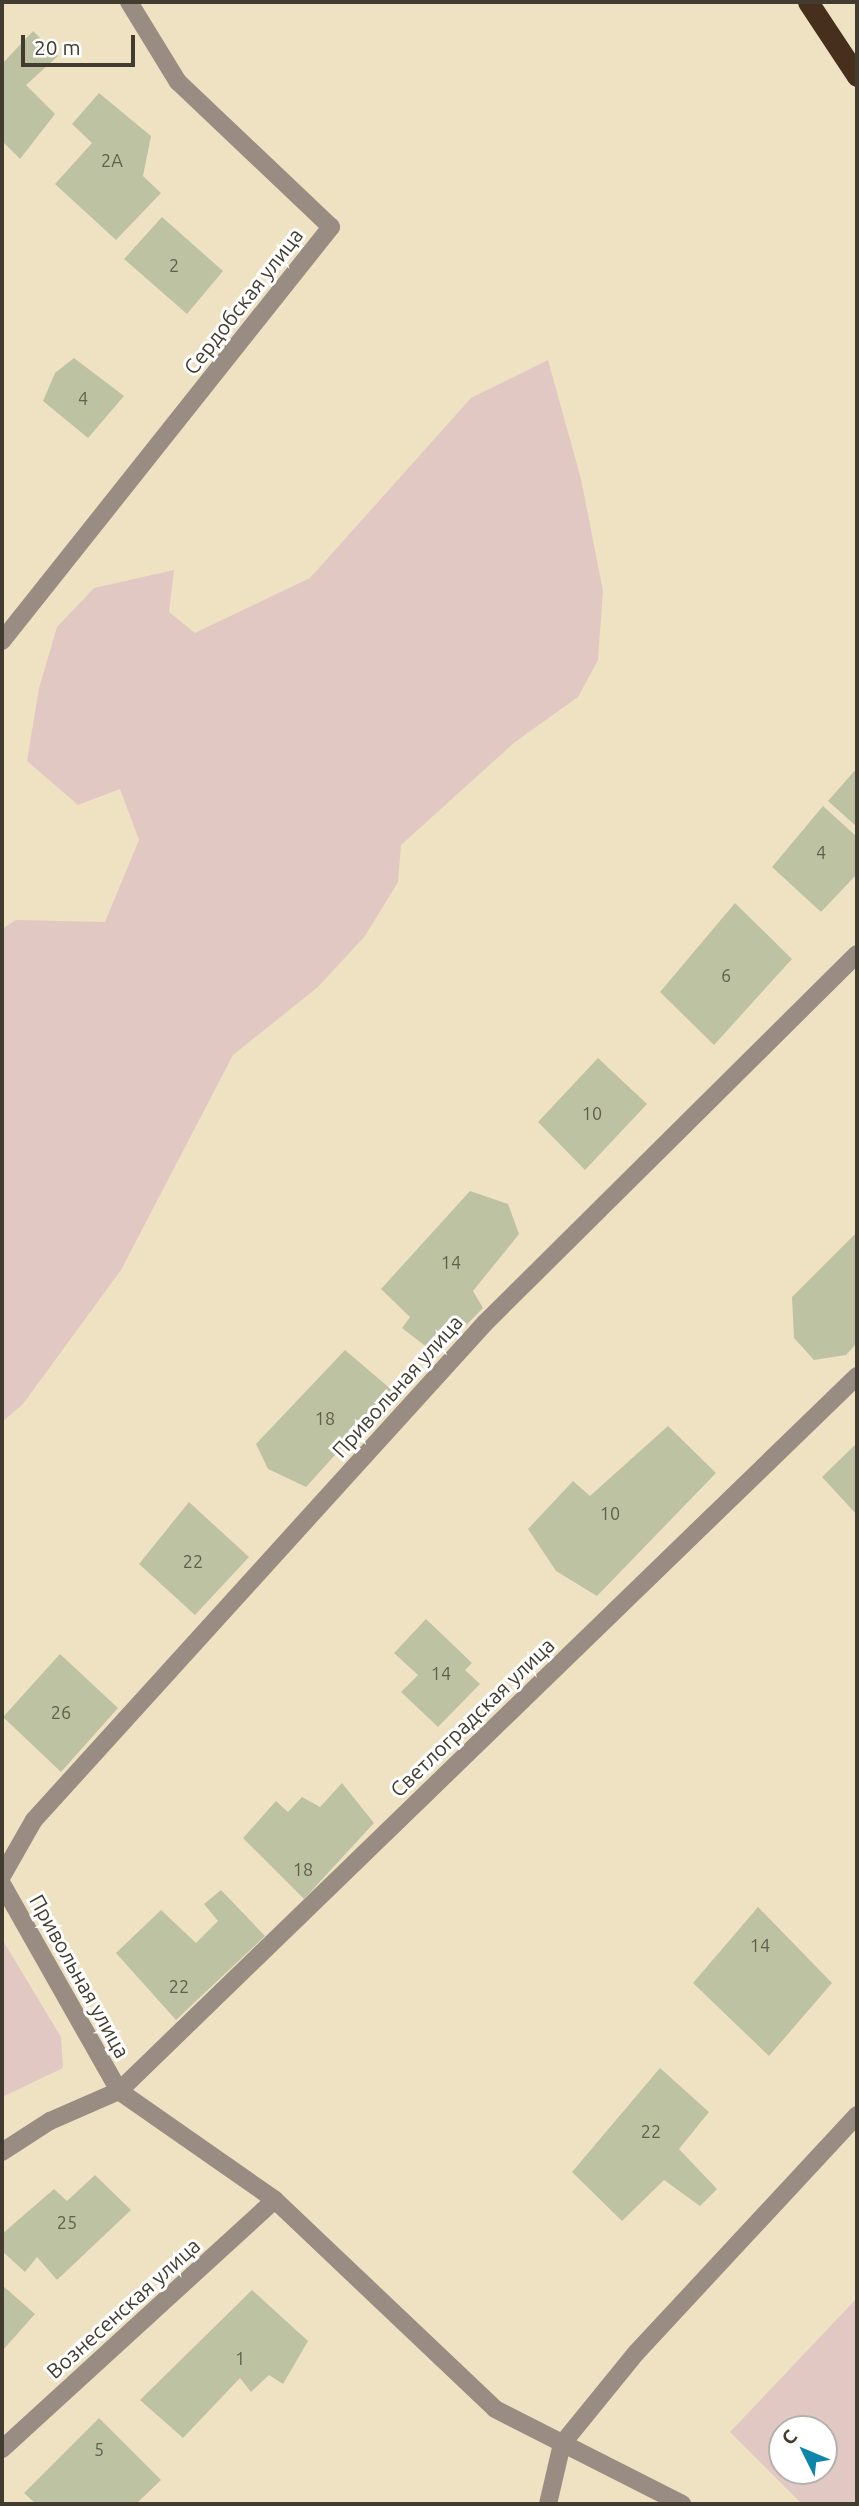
<!DOCTYPE html>
<html>
<head>
<meta charset="utf-8">
<style>
  body { margin:0 }
  #map { position:relative; width:859px; height:2506px; overflow:hidden; background:#efe2c2; font-family:Ubuntu,sans-serif }
  div>[style] { position:absolute }
  .green>* { inset:0; background:#e2c8c2 }
  .building>* { inset:0; background:#bdc3a2 }
  .minor>* { height:18px; margin:-9px; padding:0 9px; transform-origin:9px; border-radius:9px; background:#998d83 }
  .highway>* { height:21px; margin:-10.5px; padding:0 10.5px; transform-origin:10.5px; border-radius:10.5px; background:#462f1c }
  span { translate:-50% -50%; white-space:nowrap; text-align:center; line-height:1.15; -webkit-text-stroke:6px #fff; paint-order:stroke }
  .number-label { font-size:18px; color:#605e4c }
  .number-label span { -webkit-text-stroke-width:0 }
  .street-label { font-size:21px; color:#413c2f }
  .frame { position:absolute; inset:0; border:4px solid #413c2f; pointer-events:none }
  .north { position:absolute; left:768px; top:2415px; width:70px; height:70px; box-sizing:border-box; background:#fff; border:2px solid #b3b1ac; border-radius:50%; rotate:313deg; font-size:19px; font-weight:700; line-height:28px; text-align:center; color:#413c2f }
  .north::after { content:''; display:block; margin:auto; width:24px; height:32px; background:#0d86aa; clip-path:polygon(50% 0,100% 100%,50% 72%,0 100%) }
  .scale { position:absolute; left:21px; top:35px; width:114px; height:32px; box-sizing:border-box; border:4px solid #413c2f; border-top:0; padding-left:9px; font-size:21px; line-height:24px; white-space:nowrap; color:#413c2f; -webkit-text-stroke:5px #fff; paint-order:stroke }
</style>
</head>
<body>
<div id="map">
  <div class="green">
    <div style="clip-path:polygon(548px 360px,581px 479px,603px 591px,598px 660px,578px 697px,515px 742px,401px 845px,398px 882px,365px 936px,318px 987px,233px 1055px,121px 1270px,23px 1404px,2px 1422px,2px 929px,16px 920px,105px 922px,139px 840px,120px 789px,78px 805px,27px 761px,39px 688px,57px 627px,94px 588px,174px 570px,169px 612px,195px 633px,310px 578px,471px 398px)"></div>
    <div style="clip-path:polygon(2px 1939px,61px 2037px,63px 2068px,2px 2097px)"></div>
    <div style="clip-path:polygon(evenodd,857px 2298px,857px 2504px,802px 2504px,730px 2432px,857px 2298px,782px 2429px,824px 2429px,824px 2471px,782px 2471px,782px 2429px)"></div>
  </div>
  <div class="building">
    <div style="clip-path:polygon(33px 31px,58px 56px,26px 85px,55px 114px,20px 159px,2px 141px,2px 64px)"></div>
    <div style="clip-path:polygon(99px 93px,151px 136px,143px 176px,161px 193px,116px 240px,55px 184px,92px 143px,72px 124px)"></div>
    <div style="clip-path:polygon(162px 217px,223px 271px,187px 314px,124px 259px)"></div>
    <div style="clip-path:polygon(74px 358px,124px 396px,88px 438px,43px 401px,55px 373px)"></div>
    <div style="clip-path:polygon(857px 768px,857px 827px,828px 801px)"></div>
    <div style="clip-path:polygon(823px 806px,857px 837px,857px 874px,821px 912px,772px 867px)"></div>
    <div style="clip-path:polygon(735px 903px,792px 959px,714px 1045px,660px 992px)"></div>
    <div style="clip-path:polygon(598px 1058px,647px 1104px,585px 1170px,538px 1122px)"></div>
    <div style="clip-path:polygon(470px 1191px,508px 1204px,519px 1234px,473px 1291px,483px 1308px,437px 1355px,402px 1328px,410px 1317px,381px 1289px)"></div>
    <div style="clip-path:polygon(857px 1232px,857px 1343px,846px 1355px,814px 1360px,794px 1338px,792px 1297px)"></div>
    <div style="clip-path:polygon(345px 1350px,393px 1391px,306px 1487px,268px 1469px,256px 1444px)"></div>
    <div style="clip-path:polygon(668px 1426px,716px 1473px,597px 1596px,556px 1571px,528px 1529px,573px 1481px,590px 1496px)"></div>
    <div style="clip-path:polygon(857px 1443px,857px 1515px,822px 1477px)"></div>
    <div style="clip-path:polygon(189px 1502px,249px 1557px,195px 1615px,139px 1564px)"></div>
    <div style="clip-path:polygon(426px 1619px,472px 1663px,465px 1670px,480px 1684px,438px 1727px,401px 1692px,418px 1675px,394px 1653px)"></div>
    <div style="clip-path:polygon(60px 1654px,118px 1708px,61px 1772px,3px 1717px)"></div>
    <div style="clip-path:polygon(342px 1783px,374px 1823px,304px 1899px,243px 1838px,276px 1801px,288px 1812px,302px 1797px,320px 1807px)"></div>
    <div style="clip-path:polygon(221px 1890px,265px 1936px,176px 2020px,116px 1953px,161px 1910px,196px 1943px,218px 1921px,204px 1904px)"></div>
    <div style="clip-path:polygon(758px 1907px,832px 1983px,769px 2056px,693px 1983px)"></div>
    <div style="clip-path:polygon(660px 2068px,709px 2112px,679px 2149px,717px 2189px,700px 2206px,664px 2180px,622px 2221px,572px 2172px)"></div>
    <div style="clip-path:polygon(95px 2175px,131px 2210px,57px 2280px,37px 2257px,25px 2272px,2px 2251px,2px 2234px,54px 2189px,67px 2201px)"></div>
    <div style="clip-path:polygon(2px 2285px,35px 2314px,2px 2351px)"></div>
    <div style="clip-path:polygon(252px 2290px,308px 2341px,283px 2384px,269px 2375px,251px 2392px,240px 2378px,183px 2438px,140px 2400px)"></div>
    <div style="clip-path:polygon(99px 2418px,161px 2480px,136px 2504px,36px 2504px,24px 2493px)"></div>
  </div>
  <div class="minor">
    <div style="left:2px;top:641px;width:529px;rotate:-51.53deg"></div>
    <div style="left:331px;top:227px;width:211px;rotate:-136.5deg"></div>
    <div style="left:178px;top:82px;width:94px;rotate:-121.5deg"></div>
    <div style="left:2px;top:1876px;width:64px;rotate:-60.3deg"></div>
    <div style="left:34px;top:1820px;width:671px;rotate:-47.78deg"></div>
    <div style="left:485px;top:1323px;width:524px;rotate:-44.77deg"></div>
    <div style="left:2px;top:1884px;width:238px;rotate:60.5deg"></div>
    <div style="left:119px;top:2091px;width:1028px;rotate:-44.09deg"></div>
    <div style="left:2px;top:2152px;width:57px;rotate:-32.9deg"></div>
    <div style="left:50px;top:2121px;width:75px;rotate:-23.5deg"></div>
    <div style="left:119px;top:2091px;width:190px;rotate:34.9deg"></div>
    <div style="left:275px;top:2200px;width:303px;rotate:43.5deg"></div>
    <div style="left:495px;top:2409px;width:210px;rotate:26.9deg"></div>
    <div style="left:2px;top:2449px;width:369px;rotate:-42.4deg"></div>
    <div style="left:548px;top:2504px;width:62px;rotate:-76.9deg"></div>
    <div style="left:562px;top:2444px;width:117px;rotate:-50.9deg"></div>
    <div style="left:636px;top:2353px;width:325px;rotate:-47.1deg"></div>
  </div>
  <div class="highway">
    <div style="left:808px;top:2px;width:89px;rotate:56.5deg"></div>
  </div>
  <div class="number-label">
    <span style="left:112px;top:160px">2А</span>
    <span style="left:174px;top:265px">2</span>
    <span style="left:83px;top:398px">4</span>
    <span style="left:821px;top:852px">4</span>
    <span style="left:726px;top:975px">6</span>
    <span style="left:592px;top:1113px">10</span>
    <span style="left:451px;top:1262px">14</span>
    <span style="left:325px;top:1418px">18</span>
    <span style="left:610px;top:1513px">10</span>
    <span style="left:193px;top:1561px">22</span>
    <span style="left:441px;top:1673px">14</span>
    <span style="left:61px;top:1712px">26</span>
    <span style="left:303px;top:1869px">18</span>
    <span style="left:760px;top:1945px">14</span>
    <span style="left:179px;top:1986px">22</span>
    <span style="left:651px;top:2131px">22</span>
    <span style="left:67px;top:2222px">25</span>
    <span style="left:240px;top:2358px">1</span>
    <span style="left:99px;top:2449px">5</span>
  </div>
  <div class="street-label">
    <span style="left:243px;top:301px;rotate:-52deg">Сердобская улица</span>
    <span style="left:397px;top:1386px;rotate:-48deg">Привольная улица</span>
    <span style="left:472px;top:1717px;rotate:-44deg">Светлоградская улица</span>
    <span style="left:80px;top:1976px;rotate:61deg">Привольная улица</span>
    <span style="left:123px;top:2308px;rotate:-42deg">Вознесенская улица</span>
  </div>
  <div class="frame"></div>
  <div class="north">С</div>
  <div class="scale">20 m</div>
</div>
</body>
</html>
